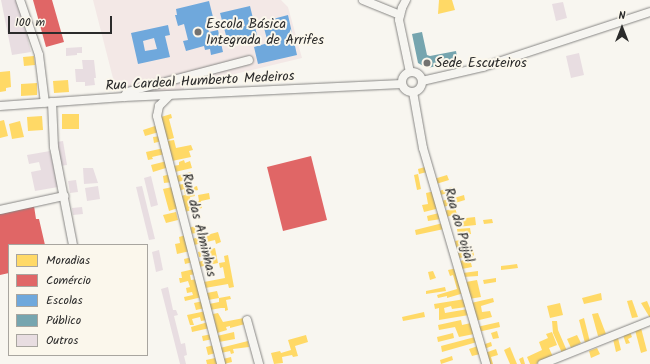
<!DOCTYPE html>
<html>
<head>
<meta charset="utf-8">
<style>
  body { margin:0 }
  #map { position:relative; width:650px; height:364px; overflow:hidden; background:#f8f6f0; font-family:Kalam,sans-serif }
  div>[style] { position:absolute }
  .built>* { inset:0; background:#f3e8e6 }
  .homes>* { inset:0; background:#ffd966 }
  .shops>* { inset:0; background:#e06666 }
  .schools>* { inset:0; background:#6fa8dc }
  .public>* { inset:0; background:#76a5af }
  .building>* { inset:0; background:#e8dde1 }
  .roads { filter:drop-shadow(0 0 1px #878684) drop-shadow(0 0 1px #878684) }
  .minor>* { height:8px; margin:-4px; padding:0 4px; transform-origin:4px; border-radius:4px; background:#f6f5f1 }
  .minor>.ring { margin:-4px; padding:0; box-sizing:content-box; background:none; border:8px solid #f6f5f1; border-radius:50% }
  .dots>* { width:11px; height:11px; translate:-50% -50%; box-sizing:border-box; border:2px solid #fbf7ec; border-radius:50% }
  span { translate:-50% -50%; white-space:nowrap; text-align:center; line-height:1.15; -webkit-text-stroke:4px #fbf7ec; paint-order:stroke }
  .poi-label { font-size:14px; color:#2b2b2b }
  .left { translate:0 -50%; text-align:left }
  .street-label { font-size:14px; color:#2b2b2b }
  .legend { position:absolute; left:8px; top:244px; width:140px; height:112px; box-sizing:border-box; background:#fbf7ec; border:1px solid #a8a59f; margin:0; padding:5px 7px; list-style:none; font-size:12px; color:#2b2b2b }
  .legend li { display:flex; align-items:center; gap:8px; height:20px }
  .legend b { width:20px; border:1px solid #a8a59f }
  .north { position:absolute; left:602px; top:8px; width:40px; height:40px; -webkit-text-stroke:3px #fbf7ec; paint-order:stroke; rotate:0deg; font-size:11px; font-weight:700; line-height:16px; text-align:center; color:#2b2b2b }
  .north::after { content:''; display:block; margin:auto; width:14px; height:18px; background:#2b2b2b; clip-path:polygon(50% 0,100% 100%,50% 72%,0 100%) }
  .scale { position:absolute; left:8px; top:16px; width:104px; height:18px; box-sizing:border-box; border:2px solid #2b2b2b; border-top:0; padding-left:5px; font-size:12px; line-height:14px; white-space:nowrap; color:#2b2b2b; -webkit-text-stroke:3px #fbf7ec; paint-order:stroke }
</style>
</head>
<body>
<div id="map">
  <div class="built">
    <div style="clip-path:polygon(93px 0,281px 0,288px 7px,302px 58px,184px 86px,184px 91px,156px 93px,152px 83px,116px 90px)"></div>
  </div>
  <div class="homes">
    <div style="clip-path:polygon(439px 0,452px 0,455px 10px,438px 14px)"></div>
    <div style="clip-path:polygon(34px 56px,35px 65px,24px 66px,23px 57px)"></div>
    <div style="clip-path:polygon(10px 71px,11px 87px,6px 88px,6px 91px,0 92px,0 72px)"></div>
    <div style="clip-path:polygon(68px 80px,69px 92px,54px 93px,53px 81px)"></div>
    <div style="clip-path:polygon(37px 83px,37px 95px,21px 96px,21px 84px)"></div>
    <div style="clip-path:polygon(62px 114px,79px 114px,79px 129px,62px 129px)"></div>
    <div style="clip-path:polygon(171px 114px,172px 118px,169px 119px,174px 138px,167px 140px,161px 117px)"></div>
    <div style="clip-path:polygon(42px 116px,43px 130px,28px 131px,27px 117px)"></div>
    <div style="clip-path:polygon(4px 120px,8px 136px,0 138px,0 121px)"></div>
    <div style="clip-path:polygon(20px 121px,24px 137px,12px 139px,9px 124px)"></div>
    <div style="clip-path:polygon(158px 125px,159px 132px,145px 136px,143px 130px)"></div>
    <div style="clip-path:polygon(161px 136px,162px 141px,154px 143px,153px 137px)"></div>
    <div style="clip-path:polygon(174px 140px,176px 148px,191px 145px,193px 150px,189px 151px,191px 157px,172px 161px,167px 141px)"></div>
    <div style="clip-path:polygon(164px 148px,165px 154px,152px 157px,153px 159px,148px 160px,146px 152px)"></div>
    <div style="clip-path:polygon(184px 160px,185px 163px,190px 161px,192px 168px,175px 172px,173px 166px,179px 165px,179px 162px)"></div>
    <div style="clip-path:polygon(167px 161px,169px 167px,153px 172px,151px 165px)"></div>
    <div style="clip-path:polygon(425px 167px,427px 172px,419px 174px,418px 169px)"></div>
    <div style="clip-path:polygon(191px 172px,192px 179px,177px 182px,176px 176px)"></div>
    <div style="clip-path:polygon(171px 174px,173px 182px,164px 183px,163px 176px)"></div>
    <div style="clip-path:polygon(418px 174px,421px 189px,417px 190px,414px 175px)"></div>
    <div style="clip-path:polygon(447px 175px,449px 180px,436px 184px,434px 179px)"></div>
    <div style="clip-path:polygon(190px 183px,191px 188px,197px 186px,198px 190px,193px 191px,195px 196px,190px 197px,191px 203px,199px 201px,198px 195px,209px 193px,210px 199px,201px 201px,202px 208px,184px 212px,181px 196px,185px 195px,184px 189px,179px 191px,177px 185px)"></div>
    <div style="clip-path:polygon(172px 187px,178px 208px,169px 211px,163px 189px)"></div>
    <div style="clip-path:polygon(452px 187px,453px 192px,440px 195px,439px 191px)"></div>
    <div style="clip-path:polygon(435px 191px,436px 209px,424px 212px,422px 205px,428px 204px,426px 193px)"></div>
    <div style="clip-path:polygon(464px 195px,465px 200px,455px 203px,454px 198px)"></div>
    <div style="clip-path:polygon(449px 199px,451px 205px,443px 207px,441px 201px)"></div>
    <div style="clip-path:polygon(455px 208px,457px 214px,446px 217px,444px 211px)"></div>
    <div style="clip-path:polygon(176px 212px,178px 220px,166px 223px,163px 215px)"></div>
    <div style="clip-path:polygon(439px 213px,441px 219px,428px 221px,427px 216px)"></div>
    <div style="clip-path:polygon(475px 217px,476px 225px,457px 227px,456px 221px,458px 219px)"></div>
    <div style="clip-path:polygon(492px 219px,493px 223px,484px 224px,483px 220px)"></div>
    <div style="clip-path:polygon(443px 223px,444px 229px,416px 235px,415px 230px)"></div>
    <div style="clip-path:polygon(195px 226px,196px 233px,190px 234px,189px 228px)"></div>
    <div style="clip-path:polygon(203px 227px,204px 231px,198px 233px,197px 228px)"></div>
    <div style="clip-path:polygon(470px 228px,471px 234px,458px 236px,457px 229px)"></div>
    <div style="clip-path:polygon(218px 232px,221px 242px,216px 244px,215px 240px,194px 245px,192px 239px)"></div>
    <div style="clip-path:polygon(186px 235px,190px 251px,177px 254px,175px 244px,180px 243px,179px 237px)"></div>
    <div style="clip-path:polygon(466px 239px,467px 245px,456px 247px,455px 241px)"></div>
    <div style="clip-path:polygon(215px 248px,218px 263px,199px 267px,198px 262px,206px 260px,205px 256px,199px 257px,198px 252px)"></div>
    <div style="clip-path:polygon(473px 250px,474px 255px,473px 256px,473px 259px,470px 259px,472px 267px,462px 269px,460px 261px,465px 260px,465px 257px,459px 258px,458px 253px)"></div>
    <div style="clip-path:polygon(228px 255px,234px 287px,229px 288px,228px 284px,205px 288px,204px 282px,225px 278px,223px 267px,220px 268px,219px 263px,225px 262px,224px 256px)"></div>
    <div style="clip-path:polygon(192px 257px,193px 262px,185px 264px,184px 259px)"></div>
    <div style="clip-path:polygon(517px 264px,518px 268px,501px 270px,501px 266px)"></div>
    <div style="clip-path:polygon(457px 268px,464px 293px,447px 298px,447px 296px,438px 298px,437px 295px,457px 289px,453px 275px,450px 276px,448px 270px)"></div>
    <div style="clip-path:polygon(194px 269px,196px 274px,190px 275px,191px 280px,198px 279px,202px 297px,185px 301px,184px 297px,193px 295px,192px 292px,187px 293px,186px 288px,190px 287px,188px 281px,180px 283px,179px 278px,182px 278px,181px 272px)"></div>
    <div style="clip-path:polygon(433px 271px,436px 278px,430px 280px,428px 272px)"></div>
    <div style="clip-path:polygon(478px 271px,478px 276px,463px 277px,463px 273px)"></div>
    <div style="clip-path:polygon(496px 278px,496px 282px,484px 284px,483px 280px)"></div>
    <div style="clip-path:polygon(477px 280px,481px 297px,469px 299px,466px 282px)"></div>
    <div style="clip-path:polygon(445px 287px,446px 291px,426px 294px,426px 291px)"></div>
    <div style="clip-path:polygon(217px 291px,219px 298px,230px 296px,231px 299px,226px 300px,228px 310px,225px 311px,225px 308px,221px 308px,210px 310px,209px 304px,219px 302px,219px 298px,208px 300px,207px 293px)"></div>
    <div style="clip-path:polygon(601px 293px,602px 300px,584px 304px,582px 298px)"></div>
    <div style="clip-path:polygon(493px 298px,494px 302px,481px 306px,482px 312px,490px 311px,492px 317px,475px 321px,471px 303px)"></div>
    <div style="clip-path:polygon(465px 299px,466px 307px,452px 309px,451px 306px,444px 308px,445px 313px,468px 309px,469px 315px,439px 320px,439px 308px,435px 309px,434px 304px)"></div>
    <div style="clip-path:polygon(632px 300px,638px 317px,632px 318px,627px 301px)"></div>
    <div style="clip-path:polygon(203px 301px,205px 308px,196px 310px,194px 303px)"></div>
    <div style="clip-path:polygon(647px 301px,650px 308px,650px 318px,641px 303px)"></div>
    <div style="clip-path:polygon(560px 303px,563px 315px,550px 318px,547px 306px)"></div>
    <div style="clip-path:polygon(206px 311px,207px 320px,201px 321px,200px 317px,192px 319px,194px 325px,190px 325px,187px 315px)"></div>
    <div style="clip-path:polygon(424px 312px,425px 317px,403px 321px,402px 317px)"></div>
    <div style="clip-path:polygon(218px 313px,223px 322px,244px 318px,245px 324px,230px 328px,230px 326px,226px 327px,227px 330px,217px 333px,213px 314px)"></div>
    <div style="clip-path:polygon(598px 313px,606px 334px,598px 336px,592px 314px)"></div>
    <div style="clip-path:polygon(584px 318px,590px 342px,585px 343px,579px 320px)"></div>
    <div style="clip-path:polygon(461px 320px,462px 325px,471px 323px,474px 334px,459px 337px,455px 327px,439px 330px,438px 325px)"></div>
    <div style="clip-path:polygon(552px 321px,557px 321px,558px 330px,567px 351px,562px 353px,553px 333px)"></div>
    <div style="clip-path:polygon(208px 322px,210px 328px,192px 332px,191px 327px)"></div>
    <div style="clip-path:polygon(499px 322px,500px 327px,478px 332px,477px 327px)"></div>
    <div style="clip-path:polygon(641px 328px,647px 351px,641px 353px,635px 330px)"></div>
    <div style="clip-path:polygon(497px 331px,499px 338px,493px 339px,491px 333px)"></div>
    <div style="clip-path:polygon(234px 332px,235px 339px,219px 342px,217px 336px)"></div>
    <div style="clip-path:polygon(552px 332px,557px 345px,549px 348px,553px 357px,536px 364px,530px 364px,527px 357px,542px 350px,539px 342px,548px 338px,546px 334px)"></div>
    <div style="clip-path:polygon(630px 332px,632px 337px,628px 339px,630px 343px,626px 344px,623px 335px)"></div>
    <div style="clip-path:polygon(453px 333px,454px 338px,438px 342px,437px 337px)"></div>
    <div style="clip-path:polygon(212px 334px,213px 339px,203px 341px,202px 336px)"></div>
    <div style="clip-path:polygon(306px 335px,308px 342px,295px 346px,298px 356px,293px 357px,292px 355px,282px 357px,283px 363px,274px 364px,271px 353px,280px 351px,281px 353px,291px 350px,288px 340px)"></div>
    <div style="clip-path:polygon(577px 335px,581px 343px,571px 348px,567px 339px)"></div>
    <div style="clip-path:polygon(475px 337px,477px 342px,442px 352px,441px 346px)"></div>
    <div style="clip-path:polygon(618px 338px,621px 350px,616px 352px,613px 339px)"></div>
    <div style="clip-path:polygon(248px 341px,249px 347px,233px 349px,234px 353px,231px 354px,230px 351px,221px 353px,220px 348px)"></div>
    <div style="clip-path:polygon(491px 342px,492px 346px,484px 349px,482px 345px)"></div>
    <div style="clip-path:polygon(214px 345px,216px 353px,208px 355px,206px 347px)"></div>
    <div style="clip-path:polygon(478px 346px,480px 354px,472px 356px,469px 349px)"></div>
    <div style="clip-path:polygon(510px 347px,517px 364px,510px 364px,504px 350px)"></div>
    <div style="clip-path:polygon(597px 348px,600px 354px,591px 358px,589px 351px)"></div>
    <div style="clip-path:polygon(496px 349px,498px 355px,491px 357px,493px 364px,489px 364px,485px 353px)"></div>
    <div style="clip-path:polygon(452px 356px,453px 360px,441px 364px,440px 360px)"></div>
    <div style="clip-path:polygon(231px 357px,232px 362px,224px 364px,223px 359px)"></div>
    <div style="clip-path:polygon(523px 357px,525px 364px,521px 364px,519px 359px)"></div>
    <div style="clip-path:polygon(215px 358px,217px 364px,207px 364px,206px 360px)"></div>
  </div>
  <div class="shops">
    <div style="clip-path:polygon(33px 0,52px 0,64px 42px,46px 47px)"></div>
    <div style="clip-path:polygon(311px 156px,327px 220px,283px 231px,267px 167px)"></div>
    <div style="clip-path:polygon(34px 206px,36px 219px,39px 219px,45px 245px,9px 245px,9px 273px,0 275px,0 214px)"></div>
  </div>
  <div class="schools">
    <div style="clip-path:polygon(209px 1px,214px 21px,206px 22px,209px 32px,218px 30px,223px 52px,211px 55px,210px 49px,205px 50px,204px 46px,186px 51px,183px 41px,188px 40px,184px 24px,178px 26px,175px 15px,177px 15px,176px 9px)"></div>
    <div style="clip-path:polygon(evenodd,250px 6px,257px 35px,228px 43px,220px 13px,250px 6px,243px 19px,245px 26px,234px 28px,232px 21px,243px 19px)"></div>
    <div style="clip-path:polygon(288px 15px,297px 55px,258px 64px,254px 47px,268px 43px,264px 28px,271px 27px,269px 20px)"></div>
    <div style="clip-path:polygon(evenodd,168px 25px,170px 35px,165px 36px,170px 57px,138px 64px,131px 33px,168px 25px,154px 38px,157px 49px,145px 51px,143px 41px,154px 38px)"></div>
  </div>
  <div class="public">
    <div style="clip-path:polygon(422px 32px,427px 55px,430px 56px,456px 51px,458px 62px,427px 68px,418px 63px,412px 34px)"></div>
  </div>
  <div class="building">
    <div style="clip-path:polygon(1px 0,18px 0,31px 52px,12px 55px)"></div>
    <div style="clip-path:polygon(563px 2px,567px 18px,556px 21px,552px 4px)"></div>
    <div style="clip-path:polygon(82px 47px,82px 53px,77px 53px,77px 55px,66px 56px,66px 48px)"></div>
    <div style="clip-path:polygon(579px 53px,584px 75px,571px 78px,566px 56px)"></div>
    <div style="clip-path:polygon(82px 60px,94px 60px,96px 78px,94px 78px,95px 85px,85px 86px,85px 82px,76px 82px,75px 69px,83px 69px)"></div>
    <div style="clip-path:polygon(63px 141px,67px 165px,60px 166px,56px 142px)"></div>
    <div style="clip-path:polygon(50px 151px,58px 187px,35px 191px,31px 172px,41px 170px,39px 162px,29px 164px,27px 155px)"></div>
    <div style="clip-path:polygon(83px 168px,93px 168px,98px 183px,84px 184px)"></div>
    <div style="clip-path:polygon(151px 176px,158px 205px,151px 207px,144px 178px)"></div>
    <div style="clip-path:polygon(76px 180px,78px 192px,70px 193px,68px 181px)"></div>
    <div style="clip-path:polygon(98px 186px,100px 199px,87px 201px,85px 188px)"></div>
    <div style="clip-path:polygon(142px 186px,155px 239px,149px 240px,136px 187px)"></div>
    <div style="clip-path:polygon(82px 207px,83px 214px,73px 215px,72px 208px)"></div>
    <div style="clip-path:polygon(159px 250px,163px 270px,156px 272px,152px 252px)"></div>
    <div style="clip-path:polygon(168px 287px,173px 310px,176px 310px,178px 315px,174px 316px,181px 344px,185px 343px,187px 355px,184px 356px,186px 364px,180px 364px,161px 289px)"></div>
  </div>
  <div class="roads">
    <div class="minor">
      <div style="left:20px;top:0;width:58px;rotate:70.9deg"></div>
      <div style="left:39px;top:55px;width:48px;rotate:82.9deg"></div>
      <div style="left:363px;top:0;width:40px;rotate:22deg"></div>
      <div style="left:406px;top:0;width:9px;rotate:117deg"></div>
      <div style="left:402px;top:8px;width:12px;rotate:104deg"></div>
      <div style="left:399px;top:20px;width:53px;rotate:78.1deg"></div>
      <div class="ring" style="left:402px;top:72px;width:12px;height:12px"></div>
      <div style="left:422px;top:81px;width:63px;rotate:-12.9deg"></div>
      <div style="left:483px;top:67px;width:176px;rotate:-18.2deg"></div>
      <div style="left:413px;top:92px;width:57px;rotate:79.9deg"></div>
      <div style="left:423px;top:148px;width:225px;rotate:73.7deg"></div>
      <div style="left:169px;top:96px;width:14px;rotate:135deg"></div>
      <div style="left:159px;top:106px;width:10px;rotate:101deg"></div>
      <div style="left:157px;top:116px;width:256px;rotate:75.5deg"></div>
      <div style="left:124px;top:97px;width:6px;rotate:-59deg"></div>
      <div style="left:127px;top:92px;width:126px;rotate:-14.7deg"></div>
      <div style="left:52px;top:102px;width:45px;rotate:87.5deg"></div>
      <div style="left:54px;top:147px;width:100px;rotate:79deg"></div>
      <div style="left:0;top:106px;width:124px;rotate:-4.2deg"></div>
      <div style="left:124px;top:97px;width:278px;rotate:-2.7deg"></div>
      <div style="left:0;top:210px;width:66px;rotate:-12.3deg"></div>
      <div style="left:247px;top:320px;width:46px;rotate:74.7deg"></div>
      <div style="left:542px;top:364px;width:116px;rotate:-21.7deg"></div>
    </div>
  </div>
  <div class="dots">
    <div style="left:198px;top:32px;background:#737270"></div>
    <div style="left:427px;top:63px;background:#737270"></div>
  </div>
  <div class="poi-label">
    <span class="left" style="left:206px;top:32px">Escola Básica<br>Integrada de Arrifes</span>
    <span class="left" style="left:435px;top:63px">Sede Escuteiros</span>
  </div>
  <div class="street-label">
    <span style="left:200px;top:81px;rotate:-3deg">Rua Cardeal Humberto Medeiros</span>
    <span style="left:199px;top:225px;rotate:76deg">Rua das Alminhas</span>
    <span style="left:459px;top:225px;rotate:74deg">Rua do Poijal</span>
  </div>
  <ul class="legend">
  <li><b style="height:11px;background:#ffd966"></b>Moradias</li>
  <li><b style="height:11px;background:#e06666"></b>Comércio</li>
  <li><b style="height:11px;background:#6fa8dc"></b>Escolas</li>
  <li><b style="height:11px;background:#76a5af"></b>Público</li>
  <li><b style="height:11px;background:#e8dde1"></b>Outros</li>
  </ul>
  <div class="north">N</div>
  <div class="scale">100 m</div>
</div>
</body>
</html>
